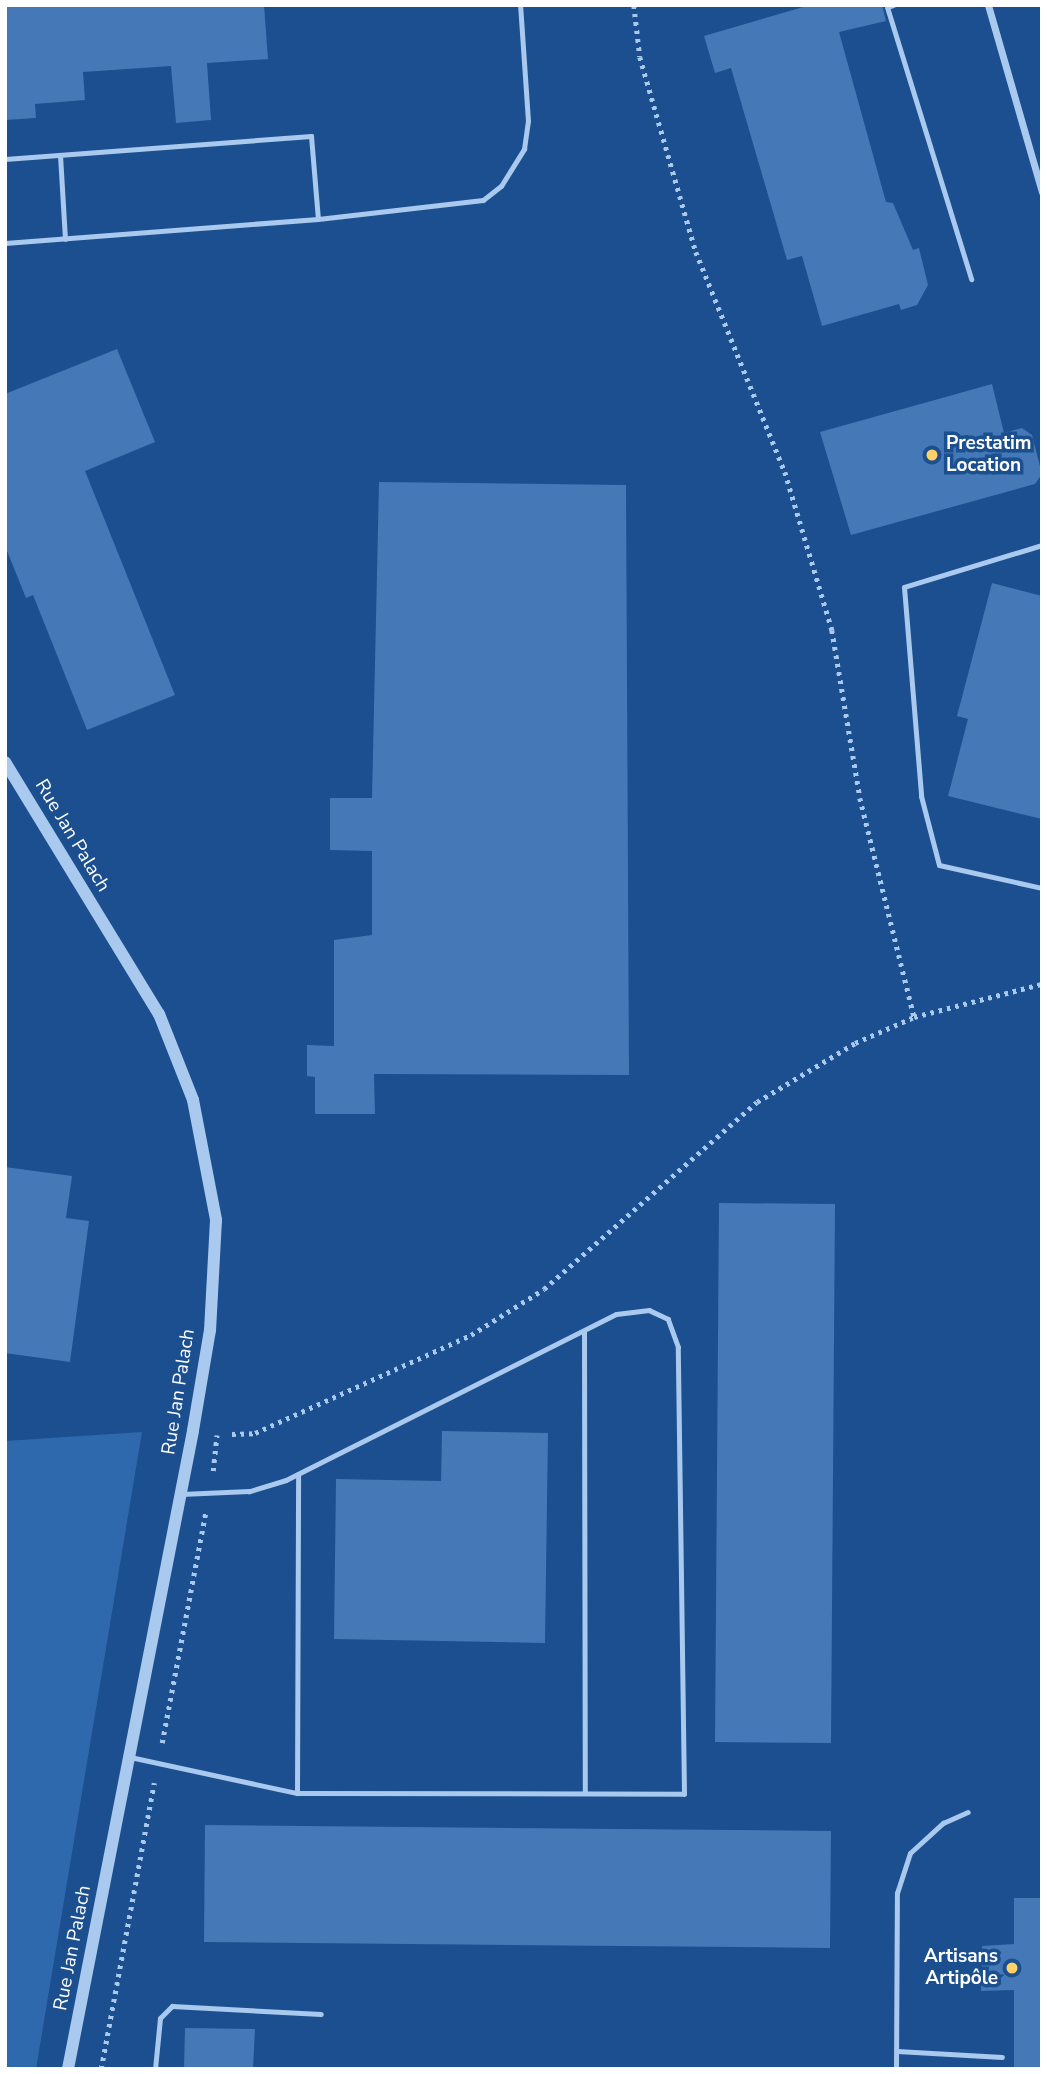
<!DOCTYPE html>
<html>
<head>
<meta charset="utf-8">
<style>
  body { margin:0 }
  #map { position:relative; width:1047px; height:2074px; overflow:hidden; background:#1b4f8f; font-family:"Nunito Sans",sans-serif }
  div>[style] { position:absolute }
  .green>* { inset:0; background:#2e69ad }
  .building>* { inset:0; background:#4478b7 }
  .path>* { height:4.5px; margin-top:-2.25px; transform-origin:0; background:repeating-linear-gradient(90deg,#a9c9ee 0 3.5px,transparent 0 8.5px) }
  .service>* { height:5px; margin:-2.5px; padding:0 2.5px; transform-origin:2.5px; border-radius:2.5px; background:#a9c9ee }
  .minor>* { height:7px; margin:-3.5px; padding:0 3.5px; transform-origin:3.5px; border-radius:3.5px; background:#a9c9ee }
  .tertiary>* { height:12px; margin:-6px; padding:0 6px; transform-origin:6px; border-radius:6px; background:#a9c9ee }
  .dots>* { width:19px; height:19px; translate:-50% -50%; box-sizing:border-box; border:4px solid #1b4f8f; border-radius:50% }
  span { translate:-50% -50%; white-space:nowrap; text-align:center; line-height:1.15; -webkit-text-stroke:7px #1b4f8f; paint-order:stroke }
  .poi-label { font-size:19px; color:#fff; font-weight:700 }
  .left { translate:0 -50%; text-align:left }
  .right { translate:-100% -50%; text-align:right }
  .street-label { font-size:19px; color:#fff }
  .frame { position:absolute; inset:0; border:7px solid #fff; pointer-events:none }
</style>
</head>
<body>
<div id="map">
  <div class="green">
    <div style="clip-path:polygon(142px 1432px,36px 2069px,5px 2069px,5px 1441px)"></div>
  </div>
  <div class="building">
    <div style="clip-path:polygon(5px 5px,264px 5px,268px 59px,207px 63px,211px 120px,176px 123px,171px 66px,83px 72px,85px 100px,35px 104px,36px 118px,5px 120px)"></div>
    <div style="clip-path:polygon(810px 5px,882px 5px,886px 21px,839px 32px,886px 202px,893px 203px,913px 250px,919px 248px,928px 285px,917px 305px,901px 310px,899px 304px,822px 326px,802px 256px,787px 260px,731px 68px,715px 73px,704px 36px)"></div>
    <div style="clip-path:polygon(117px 349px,155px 442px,85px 471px,175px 695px,87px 730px,33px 595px,26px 598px,5px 546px,5px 394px)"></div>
    <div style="clip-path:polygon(992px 384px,1004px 433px,1022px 428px,1032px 435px,1042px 474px,1035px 484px,851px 535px,820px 432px)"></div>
    <div style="clip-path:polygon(379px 482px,626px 485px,629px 1075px,374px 1074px,375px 1114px,315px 1114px,315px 1077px,307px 1076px,307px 1045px,334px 1046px,334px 940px,372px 935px,372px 851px,330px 850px,330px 798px,372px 798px)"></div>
    <div style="clip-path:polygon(992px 583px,1042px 596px,1042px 819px,948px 796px,968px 719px,957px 716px)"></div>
    <div style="clip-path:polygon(5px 1167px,72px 1176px,66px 1218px,89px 1221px,70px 1362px,5px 1353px)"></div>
    <div style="clip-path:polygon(719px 1203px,835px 1204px,831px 1743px,715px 1742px)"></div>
    <div style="clip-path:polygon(442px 1431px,548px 1433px,545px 1643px,334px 1639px,336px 1479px,441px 1481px)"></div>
    <div style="clip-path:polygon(205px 1825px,831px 1831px,830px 1948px,204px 1942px)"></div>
    <div style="clip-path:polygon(1014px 1898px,1042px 1898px,1042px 2069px,1014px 2069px,1014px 1990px,981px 1991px,982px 1946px,1014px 1944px)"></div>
    <div style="clip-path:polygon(185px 2028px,255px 2029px,253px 2069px,184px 2069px)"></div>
  </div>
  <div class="path">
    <div style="left:634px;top:5px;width:52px;rotate:83.4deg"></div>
    <div style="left:640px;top:57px;width:203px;rotate:74deg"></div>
    <div style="left:696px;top:252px;width:237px;rotate:68deg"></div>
    <div style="left:785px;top:472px;width:165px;rotate:73.4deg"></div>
    <div style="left:832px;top:630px;width:170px;rotate:80.5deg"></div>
    <div style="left:860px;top:798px;width:226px;rotate:76.1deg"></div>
    <div style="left:232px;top:1434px;width:23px;rotate:-2deg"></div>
    <div style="left:255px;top:1433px;width:237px;rotate:-24.4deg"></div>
    <div style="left:471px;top:1335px;width:86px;rotate:-32.2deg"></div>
    <div style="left:544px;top:1289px;width:283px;rotate:-41.3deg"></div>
    <div style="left:757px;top:1102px;width:114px;rotate:-31deg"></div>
    <div style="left:855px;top:1043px;width:64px;rotate:-23.8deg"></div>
    <div style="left:914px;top:1017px;width:132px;rotate:-14.5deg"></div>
    <div style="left:213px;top:1471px;width:36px;rotate:-84deg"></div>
    <div style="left:162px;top:1743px;width:236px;rotate:-79.3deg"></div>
    <div style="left:101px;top:2069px;width:291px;rotate:-79.5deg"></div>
  </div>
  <div class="service">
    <div style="left:893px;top:5px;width:6px;rotate:162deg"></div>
    <div style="left:887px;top:7px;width:285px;rotate:72.8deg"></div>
    <div style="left:60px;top:155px;width:84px;rotate:86.6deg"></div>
    <div style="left:5px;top:159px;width:307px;rotate:-4.3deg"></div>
    <div style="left:311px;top:136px;width:83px;rotate:85.2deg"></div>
    <div style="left:5px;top:243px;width:314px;rotate:-4.4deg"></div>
    <div style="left:318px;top:219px;width:166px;rotate:-6.6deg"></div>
    <div style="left:483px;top:200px;width:23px;rotate:-38deg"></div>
    <div style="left:501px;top:186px;width:44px;rotate:-58.1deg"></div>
    <div style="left:524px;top:149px;width:28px;rotate:-82deg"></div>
    <div style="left:528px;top:121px;width:116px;rotate:-93.9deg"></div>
    <div style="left:1042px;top:545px;width:144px;rotate:163.1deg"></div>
    <div style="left:904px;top:587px;width:210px;rotate:85.3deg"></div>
    <div style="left:921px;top:796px;width:71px;rotate:75.4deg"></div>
    <div style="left:939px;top:865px;width:106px;rotate:12.6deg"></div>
    <div style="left:584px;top:1331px;width:462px;rotate:89.9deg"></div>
    <div style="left:130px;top:1757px;width:171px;rotate:12.2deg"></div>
    <div style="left:297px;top:1793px;width:387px;rotate:0.1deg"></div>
    <div style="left:684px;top:1794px;width:447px;rotate:-90.8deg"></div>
    <div style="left:678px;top:1347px;width:30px;rotate:-110deg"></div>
    <div style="left:668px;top:1319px;width:21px;rotate:-155deg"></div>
    <div style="left:649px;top:1310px;width:33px;rotate:173deg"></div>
    <div style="left:616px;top:1314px;width:369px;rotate:153.3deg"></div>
    <div style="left:286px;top:1480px;width:39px;rotate:163deg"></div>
    <div style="left:249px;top:1491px;width:68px;rotate:177.5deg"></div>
    <div style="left:297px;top:1793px;width:319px;rotate:-89.8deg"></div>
    <div style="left:897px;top:2051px;width:105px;rotate:3.3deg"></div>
    <div style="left:155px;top:2069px;width:51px;rotate:-84.4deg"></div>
    <div style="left:160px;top:2018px;width:17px;rotate:-45deg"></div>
    <div style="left:172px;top:2006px;width:149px;rotate:3.1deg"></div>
    <div style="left:896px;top:2069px;width:176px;rotate:-89.7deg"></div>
    <div style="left:897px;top:1893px;width:42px;rotate:-72deg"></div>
    <div style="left:910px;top:1853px;width:45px;rotate:-42.3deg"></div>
    <div style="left:943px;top:1823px;width:27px;rotate:-24deg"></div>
  </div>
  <div class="minor">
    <div style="left:988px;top:5px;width:195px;rotate:73.9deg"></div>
  </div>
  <div class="tertiary">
    <div style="left:5px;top:762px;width:295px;rotate:58.6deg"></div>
    <div style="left:159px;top:1014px;width:92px;rotate:68.4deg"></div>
    <div style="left:193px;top:1100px;width:122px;rotate:79.1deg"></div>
    <div style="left:216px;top:1220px;width:110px;rotate:93.1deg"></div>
    <div style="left:210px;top:1330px;width:102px;rotate:99.6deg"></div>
    <div style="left:193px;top:1431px;width:650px;rotate:101.09deg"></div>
  </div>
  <div class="dots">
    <div style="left:932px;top:455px;background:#ffd166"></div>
    <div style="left:1012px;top:1968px;background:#ffd166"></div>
  </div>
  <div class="poi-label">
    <span class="left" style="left:946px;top:455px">Prestatim<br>Location</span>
    <span class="right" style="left:998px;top:1968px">Artisans<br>Artipôle</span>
  </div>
  <div class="street-label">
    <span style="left:72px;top:836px;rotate:59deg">Rue Jan Palach</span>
    <span style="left:179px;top:1392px;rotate:-81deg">Rue Jan Palach</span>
    <span style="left:73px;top:1948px;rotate:-79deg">Rue Jan Palach</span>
  </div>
  <div class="frame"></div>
</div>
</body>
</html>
